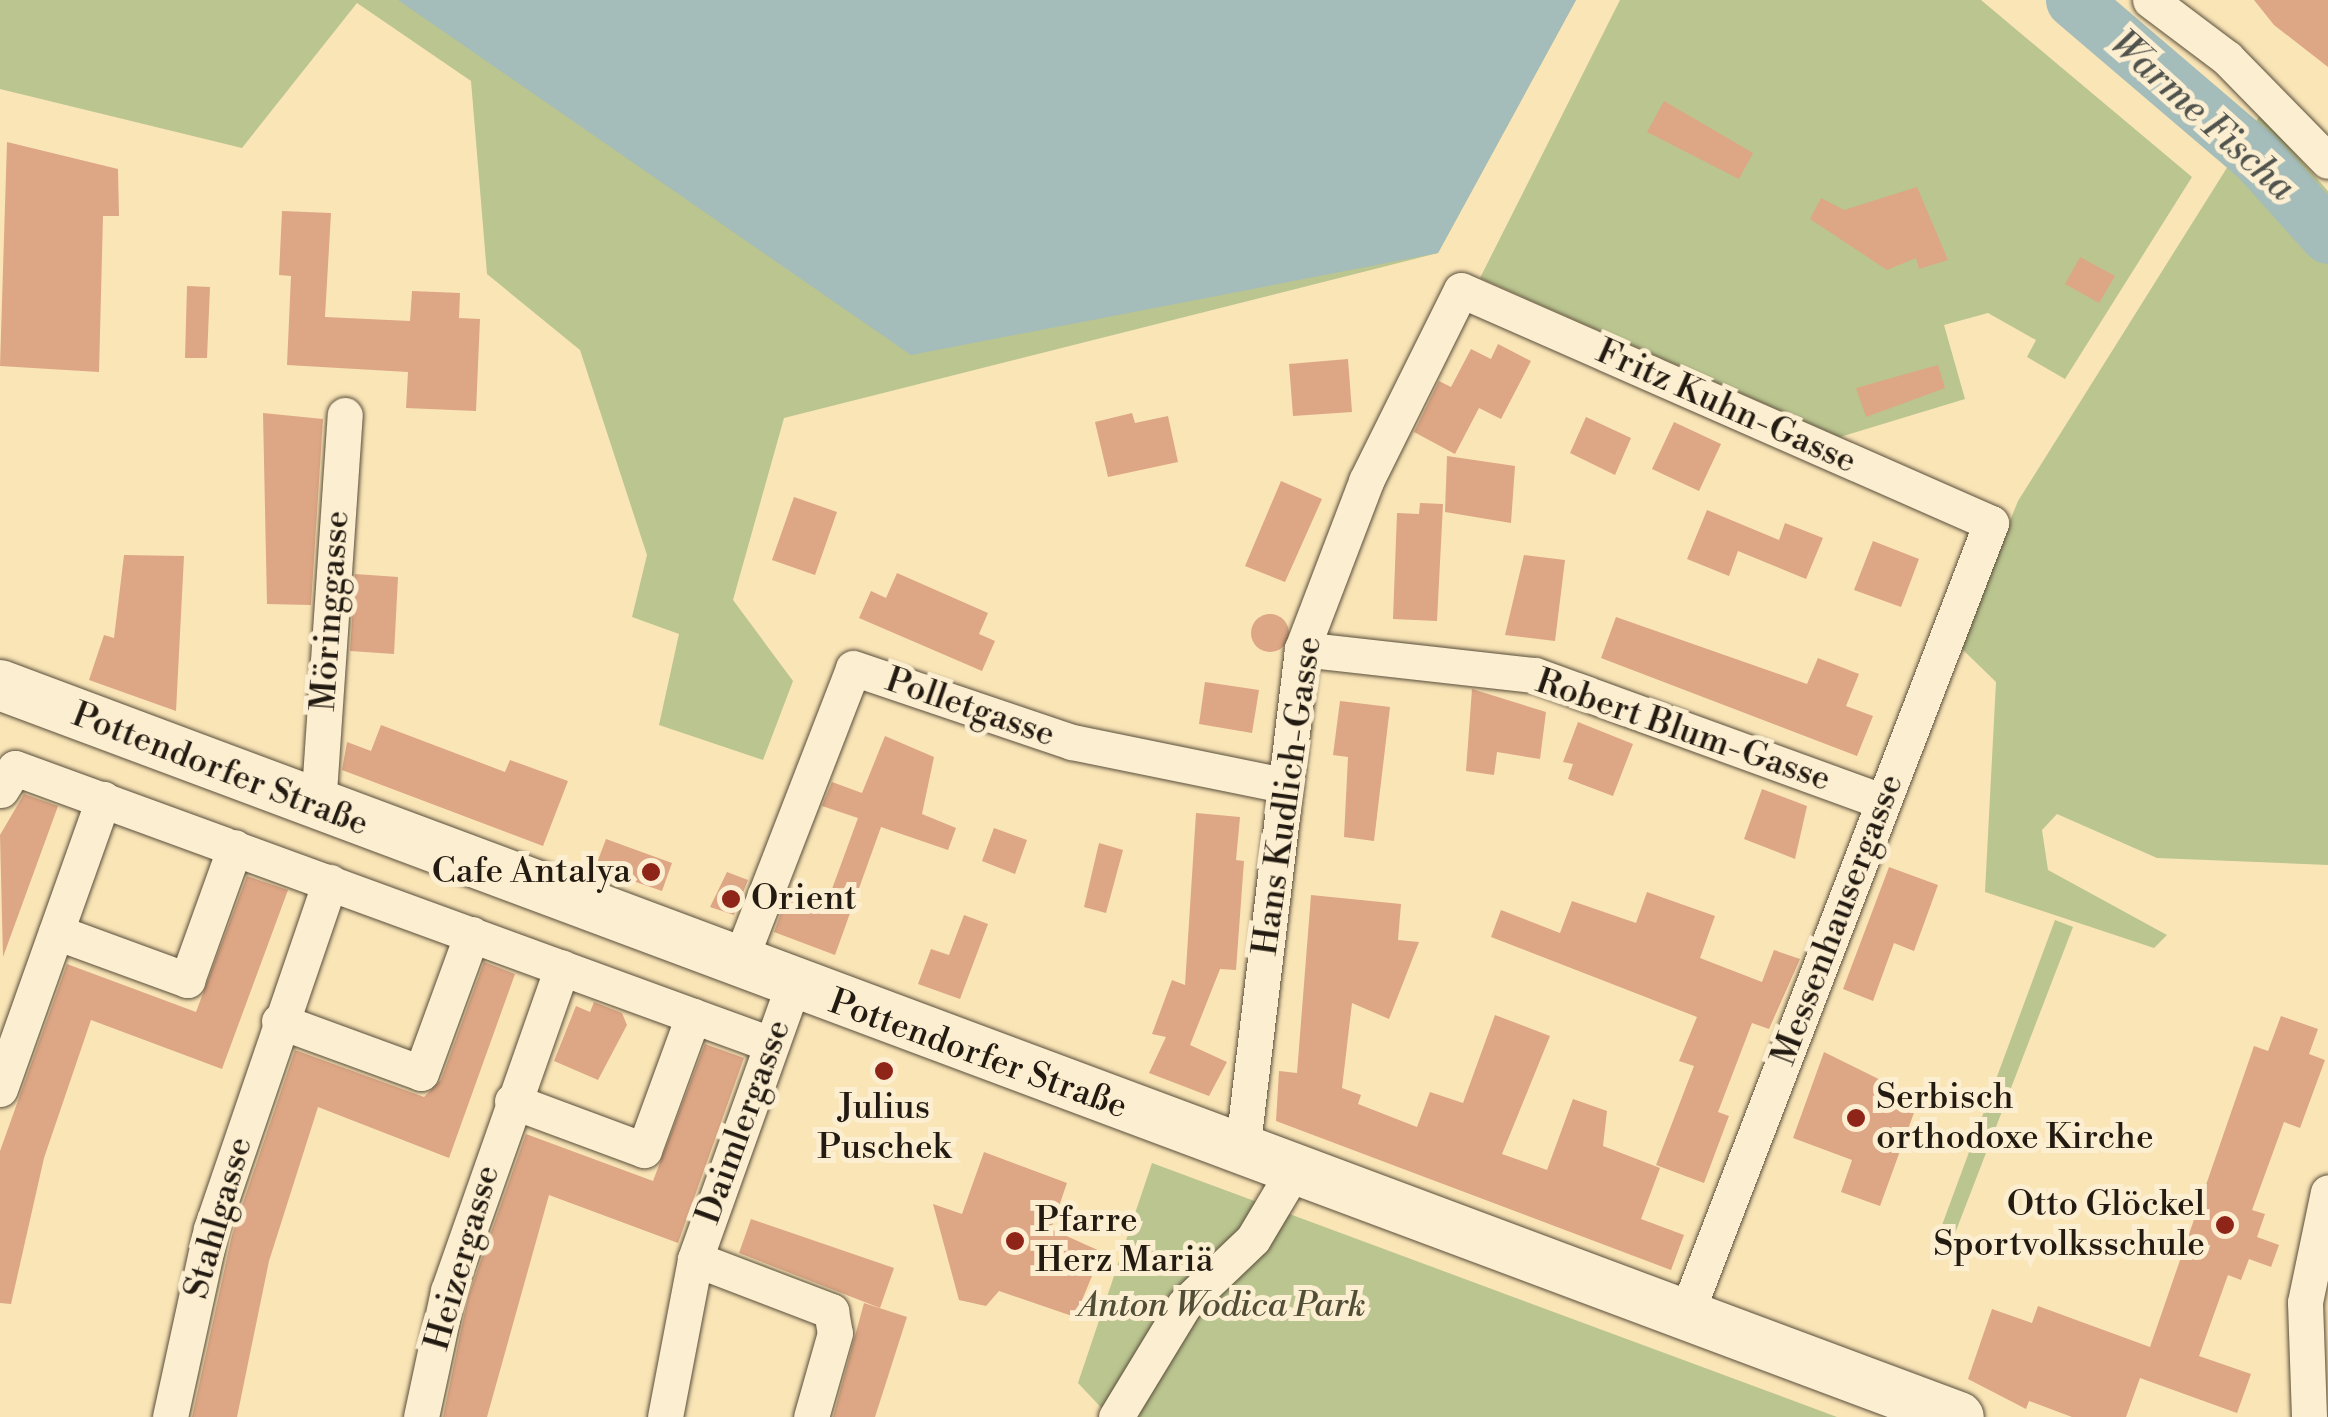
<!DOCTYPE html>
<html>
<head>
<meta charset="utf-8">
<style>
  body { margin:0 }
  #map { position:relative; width:2328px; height:1417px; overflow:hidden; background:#fae5b7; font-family:"Libre Bodoni",serif }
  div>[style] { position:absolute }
  .green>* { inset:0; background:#bbc590 }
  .water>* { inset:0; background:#a4bcba }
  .river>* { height:55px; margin:-27.5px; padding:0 27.5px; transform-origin:27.5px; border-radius:27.5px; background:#a4bcba }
  .building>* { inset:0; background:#dda685 }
  .round { border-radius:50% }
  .roads { filter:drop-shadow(0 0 2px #594e3b) drop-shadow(0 0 2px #594e3b) }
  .minor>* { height:35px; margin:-17.5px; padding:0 17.5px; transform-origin:17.5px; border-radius:17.5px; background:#fceed0 }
  .secondary>* { height:50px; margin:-25px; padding:0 25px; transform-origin:25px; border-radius:25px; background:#fceed0 }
  .dots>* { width:28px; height:28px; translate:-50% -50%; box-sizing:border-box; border:5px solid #fceed0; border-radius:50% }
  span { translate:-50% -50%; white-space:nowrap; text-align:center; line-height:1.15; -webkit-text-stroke:10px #fceed0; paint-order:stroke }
  .street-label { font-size:35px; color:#231b12 }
  .poi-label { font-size:35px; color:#231b12 }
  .right { translate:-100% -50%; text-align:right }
  .left { translate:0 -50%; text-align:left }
  .park-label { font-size:35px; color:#514e38; font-style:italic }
  .water-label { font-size:38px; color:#50534d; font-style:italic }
</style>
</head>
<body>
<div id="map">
  <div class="green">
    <div style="clip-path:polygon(0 0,1576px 0,1438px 253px,784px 418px,733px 600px,793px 681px,763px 760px,659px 725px,679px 634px,632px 617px,647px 555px,580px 350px,487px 274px,471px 81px,357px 3px,242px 148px,0 89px)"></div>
    <div style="clip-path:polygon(1620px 0,1981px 0,2192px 177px,2065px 379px,2027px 357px,2036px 340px,1988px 313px,1944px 325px,1965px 399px,1840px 437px,1480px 278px)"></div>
    <div style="clip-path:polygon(2260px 115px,2328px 191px,2328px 865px,2157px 858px,2057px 814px,2042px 830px,2048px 870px,2167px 935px,2154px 948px,1985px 892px,1996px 682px,1959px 646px,2018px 501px)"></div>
    <div style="clip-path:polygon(2055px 920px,2073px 927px,1949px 1249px,1935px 1244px)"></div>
    <div style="clip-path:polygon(1152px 1163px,1837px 1417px,1110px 1417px,1078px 1383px)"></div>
  </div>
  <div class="water">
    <div style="clip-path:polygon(398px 0,1576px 0,1438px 253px,911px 355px)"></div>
  </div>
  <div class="river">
    <div style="left:2073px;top:0;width:242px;rotate:40.5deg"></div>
    <div style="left:2257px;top:157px;width:106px;rotate:48.1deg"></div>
  </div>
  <div class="building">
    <div style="clip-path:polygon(2254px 0,2328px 0,2328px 67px,2274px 25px)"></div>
    <div style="clip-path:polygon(1664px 101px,1753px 153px,1739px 179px,1647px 132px)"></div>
    <div style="clip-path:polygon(7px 142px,118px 169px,119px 216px,103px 216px,99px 372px,0 366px)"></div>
    <div style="clip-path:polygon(1917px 187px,1948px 260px,1919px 269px,1916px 258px,1887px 270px,1810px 219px,1821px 198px,1844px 210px)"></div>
    <div style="clip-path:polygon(282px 211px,331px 213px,325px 317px,410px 321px,412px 291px,460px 293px,459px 318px,480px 319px,476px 411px,406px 408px,408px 372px,287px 365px,291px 276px,279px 275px)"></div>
    <div style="clip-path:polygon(2080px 257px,2115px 276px,2099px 303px,2065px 284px)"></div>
    <div style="clip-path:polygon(187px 286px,210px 287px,207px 358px,185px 358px)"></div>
    <div style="clip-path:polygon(1498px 344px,1531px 361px,1501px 419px,1479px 408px,1455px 454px,1414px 432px,1439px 381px,1451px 387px,1471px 349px,1491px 359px)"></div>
    <div style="clip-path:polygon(1348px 359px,1352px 412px,1293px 416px,1289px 364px)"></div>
    <div style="clip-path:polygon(1938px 365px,1945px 388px,1866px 417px,1856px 388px)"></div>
    <div style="clip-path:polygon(263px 413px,323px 419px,311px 605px,267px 604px)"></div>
    <div style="clip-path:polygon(1132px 413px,1135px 423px,1168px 416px,1178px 462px,1108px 477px,1095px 422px)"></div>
    <div style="clip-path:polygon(1586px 417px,1631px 438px,1615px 475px,1570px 453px)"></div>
    <div style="clip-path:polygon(1674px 422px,1721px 444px,1699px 491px,1652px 469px)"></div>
    <div style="clip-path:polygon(1447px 456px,1515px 466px,1511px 523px,1445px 512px)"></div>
    <div style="clip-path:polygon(1281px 481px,1322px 499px,1285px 582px,1245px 566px)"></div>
    <div style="clip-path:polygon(794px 497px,837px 512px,815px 575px,772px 560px)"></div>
    <div style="clip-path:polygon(1420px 503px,1443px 504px,1437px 621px,1393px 619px,1397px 513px,1419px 514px)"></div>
    <div style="clip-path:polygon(1707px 510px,1779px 540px,1785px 523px,1823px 538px,1806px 579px,1738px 551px,1729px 576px,1687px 559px)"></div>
    <div style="clip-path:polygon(1873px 541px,1919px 559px,1901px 607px,1854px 590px)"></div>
    <div style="clip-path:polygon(124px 555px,184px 556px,176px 711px,89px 680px,104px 635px,114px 638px)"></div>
    <div style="clip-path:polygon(1524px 555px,1565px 560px,1555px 641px,1505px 635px)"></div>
    <div style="clip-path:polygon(897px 573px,988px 613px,979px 634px,995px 641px,982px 671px,859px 618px,871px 591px,886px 598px)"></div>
    <div style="clip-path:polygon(355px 574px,398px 577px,394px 654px,350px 651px)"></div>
    <div class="round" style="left:1251px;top:614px;width:38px;height:38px"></div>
    <div style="clip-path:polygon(1616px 617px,1807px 684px,1818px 658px,1859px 674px,1846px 706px,1873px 716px,1857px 756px,1601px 658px)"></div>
    <div style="clip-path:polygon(1205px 682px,1259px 690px,1252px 733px,1199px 724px)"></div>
    <div style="clip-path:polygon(1472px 689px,1546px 712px,1540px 759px,1497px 752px,1494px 775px,1466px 771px)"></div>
    <div style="clip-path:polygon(1340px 701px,1390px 707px,1374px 841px,1344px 837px,1348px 757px,1333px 755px)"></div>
    <div style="clip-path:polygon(1578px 722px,1633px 744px,1613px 796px,1568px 779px,1573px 764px,1563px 762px)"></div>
    <div style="clip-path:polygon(381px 725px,505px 772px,510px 760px,568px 781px,543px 846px,342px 770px,347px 742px,371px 751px)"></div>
    <div style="clip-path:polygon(885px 736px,934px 757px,922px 814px,956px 828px,948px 850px,881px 827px,835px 955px,774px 932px,788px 894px,825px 908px,858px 818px,822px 806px,832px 782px,862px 793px)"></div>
    <div style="clip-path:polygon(1762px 789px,1807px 806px,1795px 859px,1744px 839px)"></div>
    <div style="clip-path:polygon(24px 794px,58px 806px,3px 957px,0 835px)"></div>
    <div style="clip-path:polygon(1196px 813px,1240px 817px,1236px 860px,1244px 861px,1236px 970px,1220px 969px,1190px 1045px,1227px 1062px,1209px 1096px,1149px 1073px,1166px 1037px,1152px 1034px,1172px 980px,1185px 985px)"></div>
    <div style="clip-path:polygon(994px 828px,1027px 840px,1015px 874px,982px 861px)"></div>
    <div style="clip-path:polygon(606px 839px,672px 863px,662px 891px,595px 868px)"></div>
    <div style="clip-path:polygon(1099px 843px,1123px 850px,1106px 913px,1084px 907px)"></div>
    <div style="clip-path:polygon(1889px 867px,1938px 885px,1914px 951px,1894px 943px,1873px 1001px,1843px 989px)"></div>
    <div style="clip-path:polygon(727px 872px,748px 880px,734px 915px,710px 907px)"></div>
    <div style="clip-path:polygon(247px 876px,288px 890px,222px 1069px,91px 1020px,44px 1158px,11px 1304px,0 1303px,0 1151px,67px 964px,196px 1012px)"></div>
    <div style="clip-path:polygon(1647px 892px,1715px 916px,1700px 958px,1762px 982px,1774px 950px,1800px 959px,1769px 1029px,1752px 1023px,1718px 1112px,1729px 1116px,1704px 1183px,1656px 1165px,1694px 1066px,1679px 1061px,1697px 1017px,1491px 937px,1501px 910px,1560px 933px,1572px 901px,1636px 923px)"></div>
    <div style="clip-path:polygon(1311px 895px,1401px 904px,1398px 940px,1419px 942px,1389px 1019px,1352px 1003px,1342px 1088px,1361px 1095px,1358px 1104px,1417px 1127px,1430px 1092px,1463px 1103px,1495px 1015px,1550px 1036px,1502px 1154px,1547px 1170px,1573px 1099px,1607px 1111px,1603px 1146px,1660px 1168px,1641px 1219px,1684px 1235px,1671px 1270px,1276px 1121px,1279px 1071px,1297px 1073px)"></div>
    <div style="clip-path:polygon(964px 915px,988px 924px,960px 999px,918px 984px,931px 949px,949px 955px)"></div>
    <div style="clip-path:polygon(484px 962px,515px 974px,449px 1158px,318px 1107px,269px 1261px,237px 1417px,192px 1417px,232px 1235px,295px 1050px,424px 1097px,441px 1080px)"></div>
    <div style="clip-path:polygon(594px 1002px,622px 1013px,627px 1025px,598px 1080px,554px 1061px,576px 1006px,590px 1012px)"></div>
    <div style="clip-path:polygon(2281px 1016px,2318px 1029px,2309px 1054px,2325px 1060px,2300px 1128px,2284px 1122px,2252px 1210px,2265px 1214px,2257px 1237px,2279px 1245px,2271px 1267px,2249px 1259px,2241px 1280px,2228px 1275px,2199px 1356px,2251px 1374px,2237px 1413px,2140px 1378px,2126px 1417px,2072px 1417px,2029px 1401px,2026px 1409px,1968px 1379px,1992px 1309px,2032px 1323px,2038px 1306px,2150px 1347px,2254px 1046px,2268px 1051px)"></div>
    <div style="clip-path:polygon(705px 1044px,744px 1058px,678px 1243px,549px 1195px,487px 1417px,443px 1417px,468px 1297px,526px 1134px,653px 1181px)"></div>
    <div style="clip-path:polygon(1824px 1052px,1919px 1099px,1880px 1206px,1841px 1192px,1852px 1160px,1793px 1138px)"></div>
    <div style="clip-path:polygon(984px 1152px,1067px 1183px,1051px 1229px,1102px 1252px,1075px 1317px,999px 1291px,986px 1306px,959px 1300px,933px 1204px,962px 1214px)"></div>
    <div style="clip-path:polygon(751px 1219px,894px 1268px,880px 1308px,739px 1253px)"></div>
    <div style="clip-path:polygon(864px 1303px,907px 1317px,875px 1417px,833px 1417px)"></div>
  </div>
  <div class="roads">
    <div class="minor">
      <div style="left:2150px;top:0;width:96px;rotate:37deg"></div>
      <div style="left:2227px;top:58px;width:144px;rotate:45.6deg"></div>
      <div style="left:1302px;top:649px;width:234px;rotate:6.4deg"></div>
      <div style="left:1535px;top:675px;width:370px;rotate:20deg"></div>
      <div style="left:1px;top:790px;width:26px;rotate:-58deg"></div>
      <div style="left:15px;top:768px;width:804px;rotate:20.08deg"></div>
      <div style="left:318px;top:807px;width:393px;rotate:-86.1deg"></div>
      <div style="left:56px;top:932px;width:140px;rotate:20.1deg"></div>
      <div style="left:187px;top:980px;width:141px;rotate:-70.2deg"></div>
      <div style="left:738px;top:965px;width:318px;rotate:-68.8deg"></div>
      <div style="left:853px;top:668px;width:231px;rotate:18.7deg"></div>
      <div style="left:1072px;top:742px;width:215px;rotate:11.5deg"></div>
      <div style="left:279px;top:1021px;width:151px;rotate:20.1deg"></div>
      <div style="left:421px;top:1073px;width:148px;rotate:-69.9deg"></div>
      <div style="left:0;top:1089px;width:308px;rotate:-70.4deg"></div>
      <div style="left:512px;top:1101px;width:141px;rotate:20.4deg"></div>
      <div style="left:644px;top:1150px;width:143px;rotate:-69.9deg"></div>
      <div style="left:1242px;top:1152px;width:507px;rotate:-83.2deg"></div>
      <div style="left:1302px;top:649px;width:180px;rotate:-69.1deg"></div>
      <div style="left:1366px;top:481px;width:213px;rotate:-63.6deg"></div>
      <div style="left:1461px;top:290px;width:579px;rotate:23.73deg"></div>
      <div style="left:1991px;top:523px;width:851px;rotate:111.08deg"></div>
      <div style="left:695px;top:1259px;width:146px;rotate:20.9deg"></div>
      <div style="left:831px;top:1311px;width:22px;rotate:80deg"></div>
      <div style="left:835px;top:1333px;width:87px;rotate:105.9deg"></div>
      <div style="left:170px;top:1417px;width:192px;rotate:-77.7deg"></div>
      <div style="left:211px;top:1229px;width:367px;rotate:-71.1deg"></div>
      <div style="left:421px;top:1417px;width:129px;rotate:-77.9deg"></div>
      <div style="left:448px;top:1291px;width:343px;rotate:-70.6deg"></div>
      <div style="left:665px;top:1417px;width:161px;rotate:-79.2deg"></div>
      <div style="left:695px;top:1259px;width:290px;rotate:-70.3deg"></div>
      <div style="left:1116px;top:1417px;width:131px;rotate:-58.7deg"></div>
      <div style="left:1184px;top:1305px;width:95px;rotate:-43.7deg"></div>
      <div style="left:1253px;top:1239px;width:78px;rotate:-59.2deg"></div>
      <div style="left:2309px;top:1417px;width:115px;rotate:-92deg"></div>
      <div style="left:2305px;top:1302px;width:112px;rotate:-78.2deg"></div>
    </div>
    <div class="secondary">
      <div style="left:0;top:685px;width:2091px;rotate:20.49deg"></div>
    </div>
  </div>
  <div class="dots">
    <div style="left:651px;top:872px;background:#8f2418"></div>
    <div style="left:731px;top:899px;background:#8f2418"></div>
    <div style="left:884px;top:1071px;background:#8f2418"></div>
    <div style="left:1856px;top:1118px;background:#8f2418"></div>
    <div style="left:2225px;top:1225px;background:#8f2418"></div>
    <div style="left:1015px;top:1241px;background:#8f2418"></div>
  </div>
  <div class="street-label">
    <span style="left:1726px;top:407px;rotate:24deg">Fritz Kuhn-Gasse</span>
    <span style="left:331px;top:611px;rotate:-86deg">Möringgasse</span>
    <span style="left:970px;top:708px;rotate:19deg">Polletgasse</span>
    <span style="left:1683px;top:731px;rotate:19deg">Robert Blum-Gasse</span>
    <span style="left:220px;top:770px;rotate:21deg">Pottendorfer Straße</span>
    <span style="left:1288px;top:796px;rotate:-82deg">Hans Kudlich-Gasse</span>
    <span style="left:1838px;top:920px;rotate:-69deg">Messenhausergasse</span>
    <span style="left:978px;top:1055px;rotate:20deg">Pottendorfer Straße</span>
    <span style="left:744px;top:1122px;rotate:-70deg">Daimlergasse</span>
    <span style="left:219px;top:1218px;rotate:-74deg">Stahlgasse</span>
    <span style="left:463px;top:1258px;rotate:-74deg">Heizergasse</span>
  </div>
  <div class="poi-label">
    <span class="right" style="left:631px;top:872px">Cafe Antalya</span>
    <span class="left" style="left:751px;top:899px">Orient</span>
    <span class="left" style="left:1876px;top:1118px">Serbisch<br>orthodoxe Kirche</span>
    <span style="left:884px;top:1128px">Julius<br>Puschek</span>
    <span class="right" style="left:2205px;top:1225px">Otto Glöckel<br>Sportvolksschule</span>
    <span class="left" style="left:1035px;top:1241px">Pfarre<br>Herz Mariä</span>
  </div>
  <div class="park-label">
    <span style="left:1222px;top:1306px">Anton Wodica Park</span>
  </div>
  <div class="water-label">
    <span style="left:2202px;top:116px;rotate:42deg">Warme Fischa</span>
  </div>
</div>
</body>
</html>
